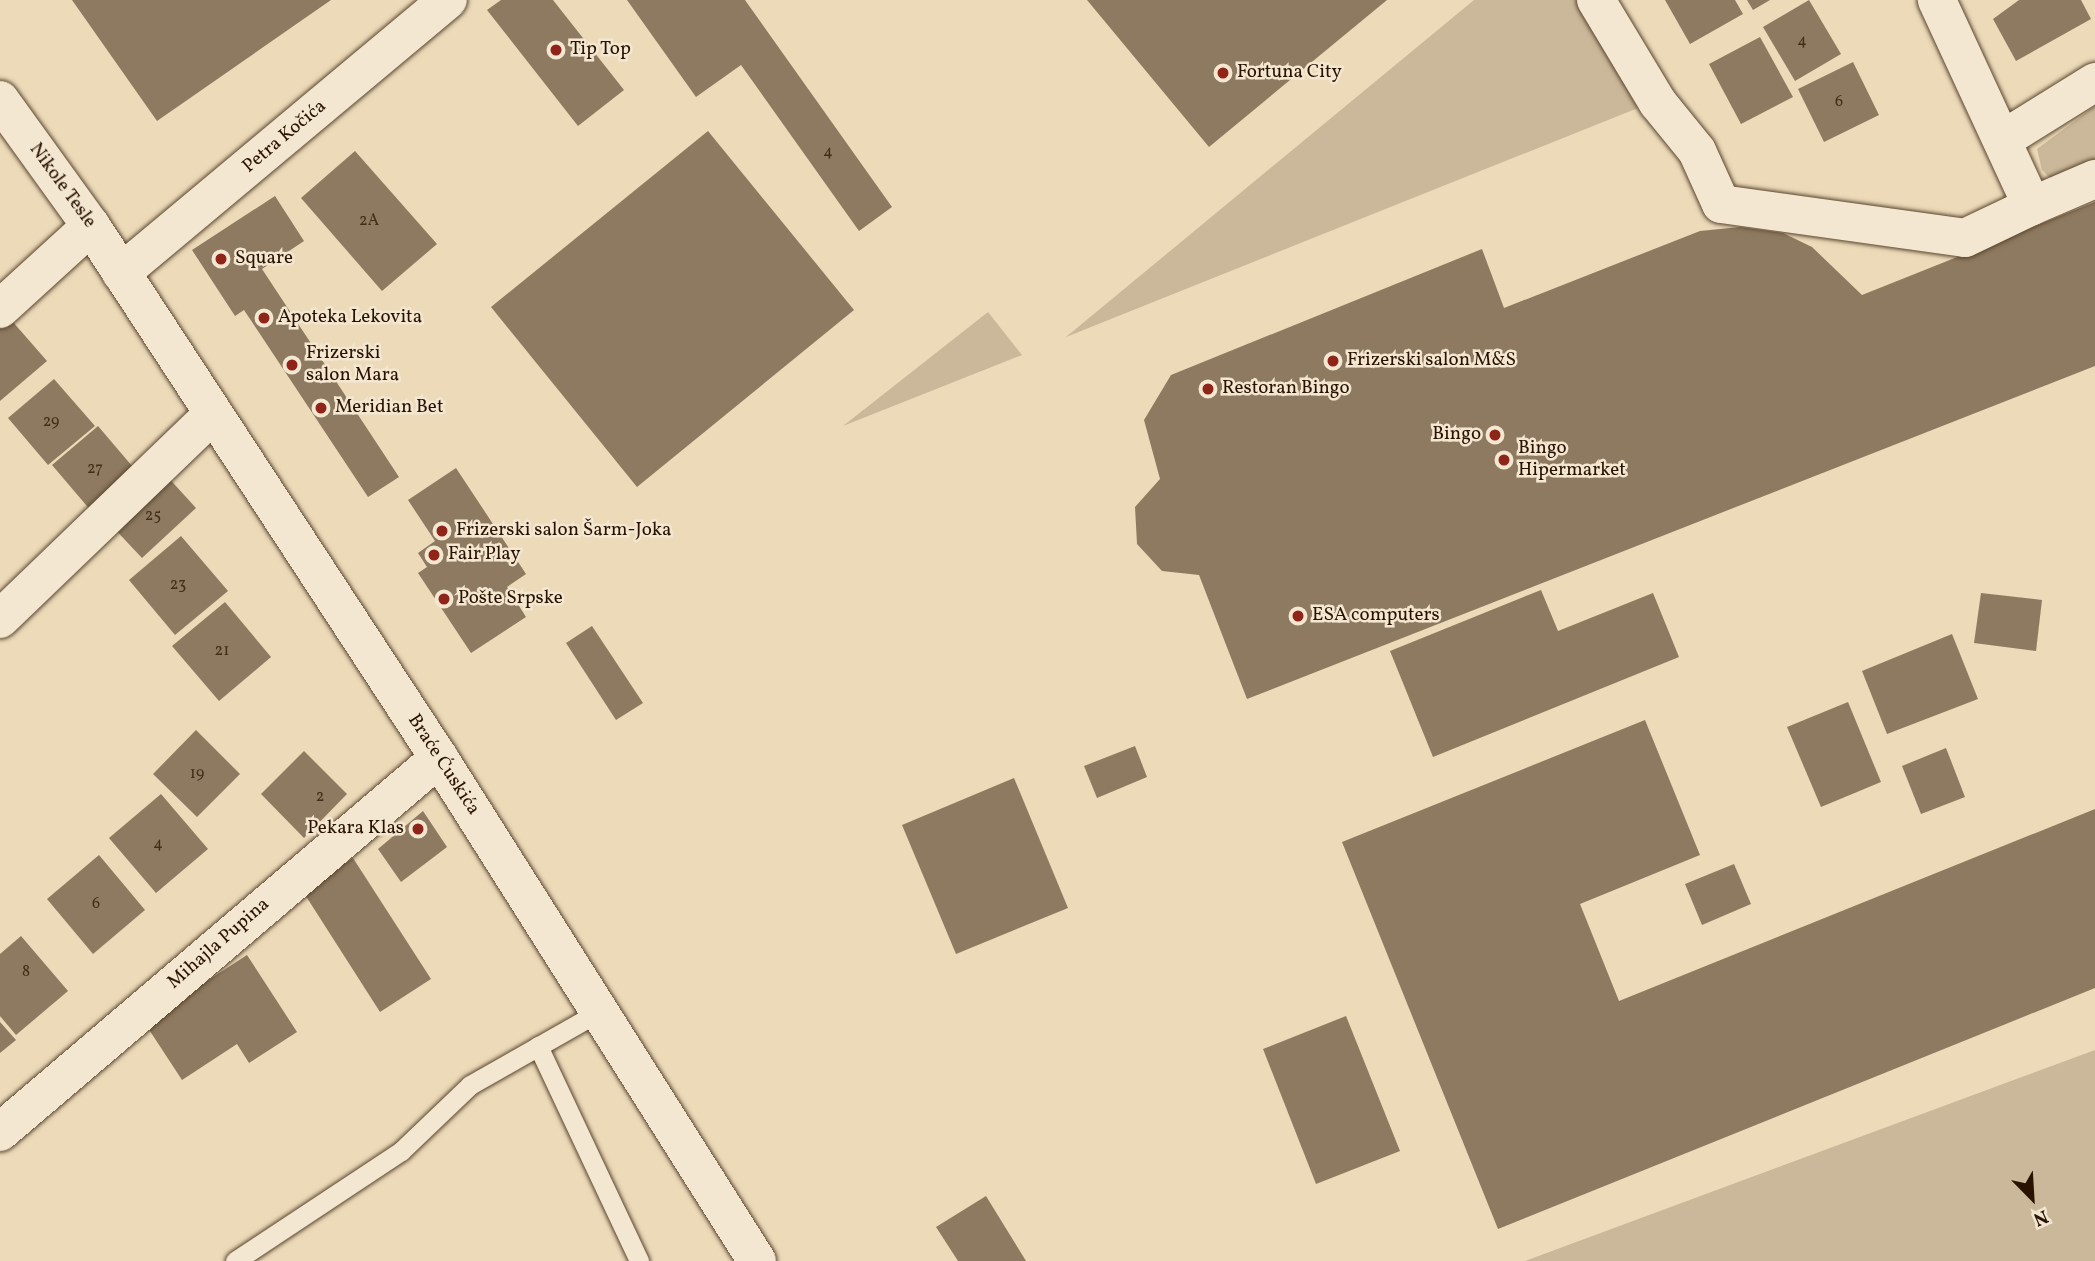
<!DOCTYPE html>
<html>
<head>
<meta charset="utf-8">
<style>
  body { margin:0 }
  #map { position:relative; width:2095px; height:1261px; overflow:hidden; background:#ecdab9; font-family:Vollkorn,serif }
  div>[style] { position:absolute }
  .green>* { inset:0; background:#cbb89a }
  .building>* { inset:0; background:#8e7a60 }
  .roads { filter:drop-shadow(0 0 2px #5a452e) drop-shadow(0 0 2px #5a452e) }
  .service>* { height:19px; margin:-9.5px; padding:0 9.5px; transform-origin:9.5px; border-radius:9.5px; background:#f3e7d2 }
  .minor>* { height:38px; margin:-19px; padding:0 19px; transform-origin:19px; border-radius:19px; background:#f3e7d2 }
  .tertiary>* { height:38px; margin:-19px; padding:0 19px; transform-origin:19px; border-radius:19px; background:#f3e7d2 }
  .secondary>* { height:38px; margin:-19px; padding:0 19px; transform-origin:19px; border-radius:19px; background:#f3e7d2 }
  .dots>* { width:19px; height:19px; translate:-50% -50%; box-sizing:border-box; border:4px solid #f3e7d2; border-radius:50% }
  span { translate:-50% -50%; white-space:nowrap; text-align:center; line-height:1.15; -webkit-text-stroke:5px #f3e7d2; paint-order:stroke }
  .number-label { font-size:16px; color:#422d18 }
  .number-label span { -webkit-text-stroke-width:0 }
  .poi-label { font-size:19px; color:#291300 }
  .left { translate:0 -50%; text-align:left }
  .right { translate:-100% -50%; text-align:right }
  .street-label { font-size:19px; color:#291300 }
  .north { position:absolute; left:1997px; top:1163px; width:70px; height:70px; -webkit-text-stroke:5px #f3e7d2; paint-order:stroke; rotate:156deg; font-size:19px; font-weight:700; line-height:28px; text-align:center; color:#291300 }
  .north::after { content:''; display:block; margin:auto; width:24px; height:32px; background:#291300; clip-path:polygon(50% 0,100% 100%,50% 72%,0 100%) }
</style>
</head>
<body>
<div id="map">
  <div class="green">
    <div style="clip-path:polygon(1474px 0,1576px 0,1638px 108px,1066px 337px)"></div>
    <div style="clip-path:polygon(2095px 106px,2095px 162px,2053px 181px,2042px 170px,2037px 149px)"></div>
    <div style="clip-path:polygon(988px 312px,1022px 355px,843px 426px)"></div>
    <div style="clip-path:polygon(2095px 1050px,2095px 1261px,1525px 1261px)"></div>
  </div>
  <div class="building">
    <div style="clip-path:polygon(72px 0,331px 0,157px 121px)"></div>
    <div style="clip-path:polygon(501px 0,553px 0,624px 90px,578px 126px,487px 10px)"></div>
    <div style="clip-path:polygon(627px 0,745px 0,892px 207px,859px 231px,741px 65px,696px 97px)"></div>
    <div style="clip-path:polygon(1087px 0,1387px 0,1209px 147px)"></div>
    <div style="clip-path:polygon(1665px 0,1735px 0,1743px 14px,1690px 44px)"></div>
    <div style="clip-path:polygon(1747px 0,1770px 0,1753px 10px)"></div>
    <div style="clip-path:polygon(1809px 0,1841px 54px,1795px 81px,1763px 27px)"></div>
    <div style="clip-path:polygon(2019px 0,2081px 0,2091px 19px,2016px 61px,1993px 19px)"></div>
    <div style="clip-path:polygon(1760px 37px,1793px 97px,1741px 124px,1709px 64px)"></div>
    <div style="clip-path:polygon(1853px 62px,1879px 115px,1824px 142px,1798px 89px)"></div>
    <div style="clip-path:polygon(708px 131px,854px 310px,637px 487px,491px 307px)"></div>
    <div style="clip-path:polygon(355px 151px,437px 244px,382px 291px,301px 198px)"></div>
    <div style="clip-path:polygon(275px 196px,304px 241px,262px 269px,399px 477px,368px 497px,244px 310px,235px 316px,192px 250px)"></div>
    <div style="clip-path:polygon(2095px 202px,2095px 366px,1247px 699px,1199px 575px,1162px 571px,1137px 544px,1135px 507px,1160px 479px,1144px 420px,1171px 375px,1482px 249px,1504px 308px,1700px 231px,1740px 227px,1783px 233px,1812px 247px,1862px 295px)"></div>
    <div style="clip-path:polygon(6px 314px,47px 361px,0 401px,0 319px)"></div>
    <div style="clip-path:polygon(54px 379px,95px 426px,48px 465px,8px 418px)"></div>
    <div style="clip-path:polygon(98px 426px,138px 473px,92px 512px,52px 465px)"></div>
    <div style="clip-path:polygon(456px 468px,526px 574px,507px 587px,526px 617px,471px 653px,418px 573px,427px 567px,418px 553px,435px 541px,408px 500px)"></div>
    <div style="clip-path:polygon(165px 474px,196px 508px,142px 558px,110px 524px)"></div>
    <div style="clip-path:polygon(181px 536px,228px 591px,175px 635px,129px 580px)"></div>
    <div style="clip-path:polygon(1541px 590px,1558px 631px,1653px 593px,1679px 657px,1433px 757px,1390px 651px)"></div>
    <div style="clip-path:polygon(1981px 593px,2042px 600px,2036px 651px,1974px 643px)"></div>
    <div style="clip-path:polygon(225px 602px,271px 657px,219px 701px,172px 646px)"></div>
    <div style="clip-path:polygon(592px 626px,643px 703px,616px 720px,566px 643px)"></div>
    <div style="clip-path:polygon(1952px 634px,1978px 699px,1887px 734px,1862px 671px)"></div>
    <div style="clip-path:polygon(1848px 702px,1881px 782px,1821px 807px,1787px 727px)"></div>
    <div style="clip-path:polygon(1645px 720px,1700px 855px,1580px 904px,1619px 1001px,2095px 809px,2095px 988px,1498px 1229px,1342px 842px)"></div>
    <div style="clip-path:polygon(196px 730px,240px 774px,197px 817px,153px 774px)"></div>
    <div style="clip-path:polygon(1135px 746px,1147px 777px,1097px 798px,1084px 766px)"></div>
    <div style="clip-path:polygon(1946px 748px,1965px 797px,1921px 814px,1902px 766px)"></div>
    <div style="clip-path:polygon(304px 751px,347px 794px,304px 838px,261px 794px)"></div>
    <div style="clip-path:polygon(1014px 778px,1068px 908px,956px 954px,902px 825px)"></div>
    <div style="clip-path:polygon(161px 794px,208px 849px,156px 893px,109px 838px)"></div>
    <div style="clip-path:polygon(423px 811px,447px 847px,401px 882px,378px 849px)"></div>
    <div style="clip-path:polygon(99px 855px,145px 910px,93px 954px,47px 899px)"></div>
    <div style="clip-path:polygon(353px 858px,431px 979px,380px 1012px,302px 890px)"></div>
    <div style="clip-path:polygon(1734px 864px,1751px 904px,1702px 925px,1685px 884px)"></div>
    <div style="clip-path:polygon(21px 936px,68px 991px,16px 1035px,0 1016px,0 954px)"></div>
    <div style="clip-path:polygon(247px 955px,297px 1032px,249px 1063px,237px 1044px,182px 1080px,144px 1022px)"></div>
    <div style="clip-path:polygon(1346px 1016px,1400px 1151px,1316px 1184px,1263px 1049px)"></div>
    <div style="clip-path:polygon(0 1022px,16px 1040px,0 1053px)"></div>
    <div style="clip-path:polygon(986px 1196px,1026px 1261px,958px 1261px,936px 1227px)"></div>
  </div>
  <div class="roads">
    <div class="service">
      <div style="left:538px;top:1046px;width:238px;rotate:64.8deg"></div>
      <div style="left:235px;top:1261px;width:199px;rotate:-33.5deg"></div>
      <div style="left:401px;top:1151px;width:95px;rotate:-43.7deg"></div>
      <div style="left:470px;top:1085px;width:150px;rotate:-29.6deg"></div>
    </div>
    <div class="minor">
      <div style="left:1596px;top:0;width:120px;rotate:59deg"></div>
      <div style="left:1658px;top:103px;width:62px;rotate:50.9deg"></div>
      <div style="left:1697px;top:151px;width:58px;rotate:65.6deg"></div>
      <div style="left:1721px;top:204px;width:246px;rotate:7.9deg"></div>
      <div style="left:1965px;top:238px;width:74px;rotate:-25.5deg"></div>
      <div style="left:2032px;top:206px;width:227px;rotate:-114.8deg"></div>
      <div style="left:2002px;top:140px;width:110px;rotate:-31.9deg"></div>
      <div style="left:2032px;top:206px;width:69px;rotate:-23.2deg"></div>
      <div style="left:0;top:309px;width:123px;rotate:-42.4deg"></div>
      <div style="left:0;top:619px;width:294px;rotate:-43.9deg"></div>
      <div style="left:0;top:1132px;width:577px;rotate:-40.43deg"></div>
    </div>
    <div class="tertiary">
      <div style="left:121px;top:273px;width:426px;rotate:-39.9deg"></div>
    </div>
    <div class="secondary">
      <div style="left:0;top:100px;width:155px;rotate:54.2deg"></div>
      <div style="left:91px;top:226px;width:636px;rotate:56.81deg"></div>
      <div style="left:439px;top:758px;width:595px;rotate:57.7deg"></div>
    </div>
  </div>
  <div class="dots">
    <div style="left:556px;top:50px;background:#8f2418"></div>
    <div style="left:1223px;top:73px;background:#8f2418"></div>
    <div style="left:221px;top:259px;background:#8f2418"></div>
    <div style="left:264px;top:318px;background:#8f2418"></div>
    <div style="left:1333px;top:361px;background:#8f2418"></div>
    <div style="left:292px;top:365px;background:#8f2418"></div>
    <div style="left:1208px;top:389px;background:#8f2418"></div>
    <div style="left:321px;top:408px;background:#8f2418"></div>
    <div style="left:1495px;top:435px;background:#8f2418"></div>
    <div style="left:1504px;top:460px;background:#8f2418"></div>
    <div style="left:442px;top:531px;background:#8f2418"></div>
    <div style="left:434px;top:555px;background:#8f2418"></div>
    <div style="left:444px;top:599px;background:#8f2418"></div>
    <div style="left:1298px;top:616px;background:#8f2418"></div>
    <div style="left:418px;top:829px;background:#8f2418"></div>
  </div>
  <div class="number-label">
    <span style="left:1802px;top:41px">4</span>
    <span style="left:1839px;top:102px">6</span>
    <span style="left:828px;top:152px">4</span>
    <span style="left:369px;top:221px">2A</span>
    <span style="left:51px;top:422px">29</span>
    <span style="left:95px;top:469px">27</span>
    <span style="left:153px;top:516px">25</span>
    <span style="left:178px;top:585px">23</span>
    <span style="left:222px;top:651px">21</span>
    <span style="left:197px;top:774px">19</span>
    <span style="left:320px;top:797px">2</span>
    <span style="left:158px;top:844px">4</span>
    <span style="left:96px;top:904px">6</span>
    <span style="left:26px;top:972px">8</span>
  </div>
  <div class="poi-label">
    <span class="left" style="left:570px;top:50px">Tip Top</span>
    <span class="left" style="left:1237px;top:73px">Fortuna City</span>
    <span class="left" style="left:235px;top:259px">Square</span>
    <span class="left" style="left:278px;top:318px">Apoteka Lekovita</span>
    <span class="left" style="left:306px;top:365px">Frizerski<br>salon Mara</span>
    <span class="left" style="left:1347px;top:361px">Frizerski salon M&amp;S</span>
    <span class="left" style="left:1222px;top:389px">Restoran Bingo</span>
    <span class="left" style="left:335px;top:408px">Meridian Bet</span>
    <span class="right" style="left:1481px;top:435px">Bingo</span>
    <span class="left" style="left:1518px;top:460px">Bingo<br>Hipermarket</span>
    <span class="left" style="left:456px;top:531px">Frizerski salon Šarm-Joka</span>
    <span class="left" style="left:448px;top:555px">Fair Play</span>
    <span class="left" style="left:458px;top:599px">Pošte Srpske</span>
    <span class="left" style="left:1312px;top:616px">ESA computers</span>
    <span class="right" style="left:404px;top:829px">Pekara Klas</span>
  </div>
  <div class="street-label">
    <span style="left:285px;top:137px;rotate:-40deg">Petra Kočića</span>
    <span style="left:62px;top:186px;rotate:54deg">Nikole Tesle</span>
    <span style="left:443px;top:765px;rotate:57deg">Braće Ćuskića</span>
    <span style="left:219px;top:944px;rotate:-41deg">Mihajla Pupina</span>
  </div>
  <div class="north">N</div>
</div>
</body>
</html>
